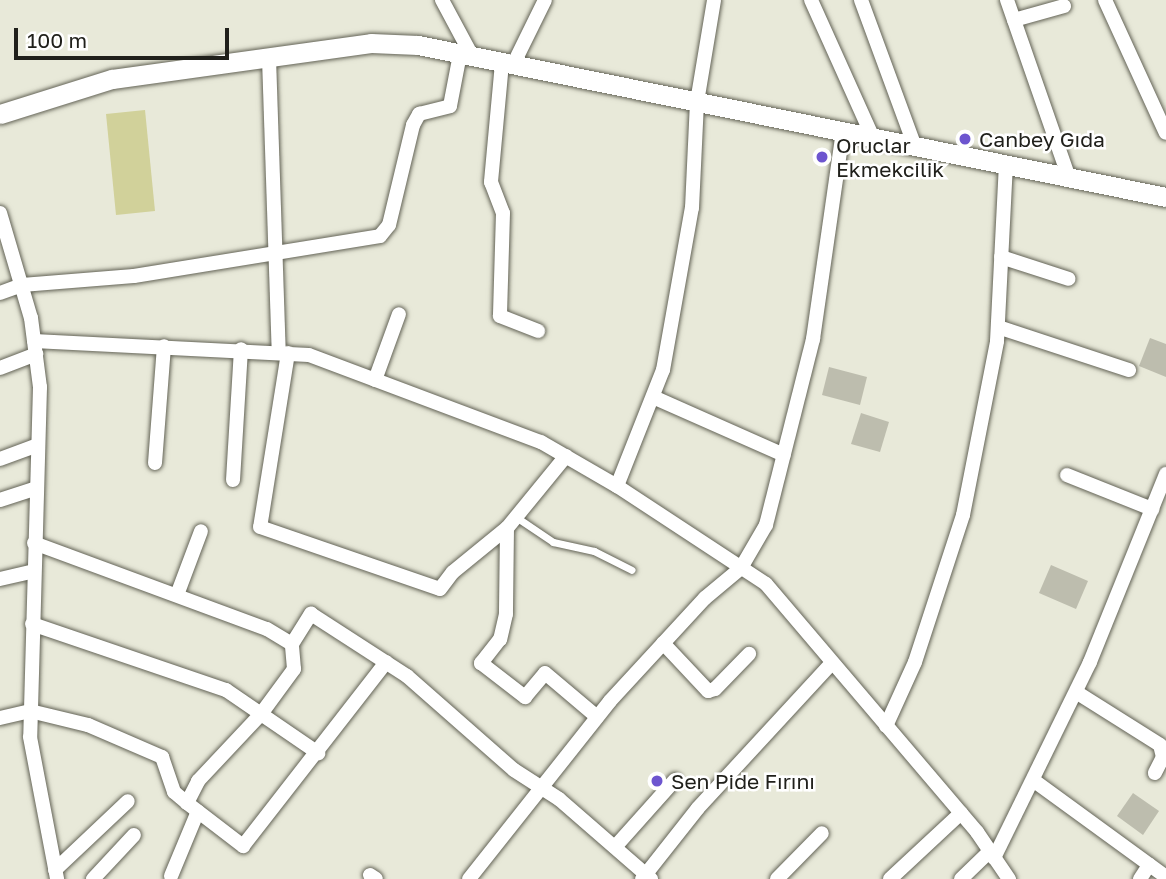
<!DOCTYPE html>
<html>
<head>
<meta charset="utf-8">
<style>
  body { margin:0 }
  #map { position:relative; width:1166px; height:879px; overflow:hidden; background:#e8e9d9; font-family:"Golos Text",sans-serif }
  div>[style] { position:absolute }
  .green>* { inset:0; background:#d1d19a }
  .building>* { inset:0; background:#bdbdae }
  .roads { filter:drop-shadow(0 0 2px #636356) drop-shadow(0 0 2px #636356) }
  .service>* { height:7px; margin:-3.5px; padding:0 3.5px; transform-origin:3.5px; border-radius:3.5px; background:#fff }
  .minor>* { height:14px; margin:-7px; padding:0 7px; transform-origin:7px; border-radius:7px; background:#fff }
  .secondary>* { height:19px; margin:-9.5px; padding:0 9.5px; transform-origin:9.5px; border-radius:9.5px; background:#fff }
  .dots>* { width:19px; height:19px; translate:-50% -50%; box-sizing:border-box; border:4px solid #fff; border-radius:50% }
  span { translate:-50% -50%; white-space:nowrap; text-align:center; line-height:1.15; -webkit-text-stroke:5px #fff; paint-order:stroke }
  .poi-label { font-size:21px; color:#20201b }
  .left { translate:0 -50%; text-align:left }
  .scale { position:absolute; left:14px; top:28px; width:215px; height:32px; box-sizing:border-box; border:4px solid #20201b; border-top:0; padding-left:9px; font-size:21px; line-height:24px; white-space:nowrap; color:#20201b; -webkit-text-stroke:5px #fff; paint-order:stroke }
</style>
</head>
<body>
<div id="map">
  <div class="green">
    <div style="clip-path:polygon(145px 110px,155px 211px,116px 215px,106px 114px)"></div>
  </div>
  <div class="building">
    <div style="clip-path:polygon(1150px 338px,1166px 344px,1166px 377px,1139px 366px)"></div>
    <div style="clip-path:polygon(829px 367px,867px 377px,860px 405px,822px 395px)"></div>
    <div style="clip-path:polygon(861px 413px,889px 422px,880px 452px,851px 444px)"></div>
    <div style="clip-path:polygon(1051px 565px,1088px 581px,1076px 609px,1039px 593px)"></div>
    <div style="clip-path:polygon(1133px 793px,1159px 811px,1143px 835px,1117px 816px)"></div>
  </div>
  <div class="roads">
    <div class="service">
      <div style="left:516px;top:517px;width:45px;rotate:34deg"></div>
      <div style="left:553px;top:542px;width:42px;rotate:12.4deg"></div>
      <div style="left:594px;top:551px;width:42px;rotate:26.6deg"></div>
    </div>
    <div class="minor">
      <div style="left:442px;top:0;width:64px;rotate:61.8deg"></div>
      <div style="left:811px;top:0;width:151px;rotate:65.8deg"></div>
      <div style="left:861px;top:0;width:157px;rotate:69.8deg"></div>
      <div style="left:1007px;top:0;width:188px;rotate:70.8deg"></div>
      <div style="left:1105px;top:0;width:146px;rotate:65.4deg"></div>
      <div style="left:1014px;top:20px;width:52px;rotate:-15.6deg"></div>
      <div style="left:269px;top:58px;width:294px;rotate:88.1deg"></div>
      <div style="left:502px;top:63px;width:120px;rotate:95.3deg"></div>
      <div style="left:491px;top:182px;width:33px;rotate:69deg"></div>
      <div style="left:503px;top:213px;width:103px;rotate:91.7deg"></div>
      <div style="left:500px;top:316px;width:41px;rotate:21.5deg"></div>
      <div style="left:513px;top:65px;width:72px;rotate:-63.8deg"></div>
      <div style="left:0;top:213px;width:109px;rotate:73.6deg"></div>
      <div style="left:31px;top:318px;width:70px;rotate:82.6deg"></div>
      <div style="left:40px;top:387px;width:350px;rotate:91.6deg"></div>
      <div style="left:30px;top:737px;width:145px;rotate:79.2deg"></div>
      <div style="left:1001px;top:257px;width:71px;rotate:17.9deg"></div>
      <div style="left:0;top:293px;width:23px;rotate:-20deg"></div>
      <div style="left:22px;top:285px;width:112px;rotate:-4.6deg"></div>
      <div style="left:134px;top:276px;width:249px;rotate:-9.2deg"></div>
      <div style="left:380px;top:236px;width:14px;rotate:-51deg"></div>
      <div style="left:389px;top:225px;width:103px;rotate:-76.5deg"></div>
      <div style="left:413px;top:125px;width:13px;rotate:-61deg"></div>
      <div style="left:419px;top:114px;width:32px;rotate:-14deg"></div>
      <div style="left:450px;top:106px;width:53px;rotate:-79.1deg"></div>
      <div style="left:998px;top:327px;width:138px;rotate:18.2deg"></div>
      <div style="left:34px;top:341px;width:275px;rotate:2.9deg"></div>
      <div style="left:309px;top:355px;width:248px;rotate:20.6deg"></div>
      <div style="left:541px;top:442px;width:88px;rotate:30.1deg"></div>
      <div style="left:617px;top:486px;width:178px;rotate:33.3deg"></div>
      <div style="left:766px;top:584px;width:326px;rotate:49.6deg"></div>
      <div style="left:977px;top:832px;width:57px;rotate:55.8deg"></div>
      <div style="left:288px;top:353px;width:176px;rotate:99.1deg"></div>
      <div style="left:260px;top:527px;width:190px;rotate:19deg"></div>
      <div style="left:440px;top:589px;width:21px;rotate:-53deg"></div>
      <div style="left:453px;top:572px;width:70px;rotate:-39.2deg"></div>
      <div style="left:0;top:368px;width:39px;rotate:-21deg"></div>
      <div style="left:375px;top:380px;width:70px;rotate:-70deg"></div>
      <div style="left:653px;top:397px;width:143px;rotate:23.9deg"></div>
      <div style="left:566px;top:456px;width:93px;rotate:129.3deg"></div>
      <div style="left:507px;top:528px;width:86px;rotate:90.7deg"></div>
      <div style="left:506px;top:614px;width:26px;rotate:103deg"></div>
      <div style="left:500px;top:639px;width:31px;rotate:128deg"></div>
      <div style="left:481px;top:663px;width:56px;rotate:37.7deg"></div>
      <div style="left:525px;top:697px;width:31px;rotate:-50deg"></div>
      <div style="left:545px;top:673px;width:68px;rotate:40.2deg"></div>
      <div style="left:0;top:459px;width:40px;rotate:-20.2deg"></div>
      <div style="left:155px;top:463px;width:117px;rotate:-85.6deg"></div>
      <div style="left:1067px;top:475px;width:92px;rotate:21.8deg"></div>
      <div style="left:233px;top:480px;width:131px;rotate:-86.5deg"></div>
      <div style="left:617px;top:486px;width:125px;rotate:-68.4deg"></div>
      <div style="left:663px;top:370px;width:165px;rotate:-79.9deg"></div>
      <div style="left:692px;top:208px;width:106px;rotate:-87.3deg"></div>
      <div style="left:697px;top:102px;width:103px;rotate:-80.5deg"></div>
      <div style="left:0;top:500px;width:38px;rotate:-18deg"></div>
      <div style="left:34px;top:543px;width:248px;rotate:20.3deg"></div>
      <div style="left:267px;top:629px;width:29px;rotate:31deg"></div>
      <div style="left:292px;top:644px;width:36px;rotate:-58deg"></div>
      <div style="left:311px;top:614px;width:114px;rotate:32.9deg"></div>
      <div style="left:407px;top:676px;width:142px;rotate:41.3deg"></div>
      <div style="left:514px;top:770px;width:54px;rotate:32.8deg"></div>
      <div style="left:559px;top:799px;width:122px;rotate:41deg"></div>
      <div style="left:0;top:579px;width:35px;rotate:-13deg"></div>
      <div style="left:177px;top:595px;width:68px;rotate:-69.4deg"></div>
      <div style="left:32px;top:624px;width:205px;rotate:18.8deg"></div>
      <div style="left:226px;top:690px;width:112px;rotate:34.4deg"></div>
      <div style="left:663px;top:643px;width:66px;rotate:46.8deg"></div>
      <div style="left:708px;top:691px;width:7px;rotate:-16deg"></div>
      <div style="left:715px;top:689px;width:49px;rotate:-45.8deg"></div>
      <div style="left:1076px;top:692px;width:99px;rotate:32.2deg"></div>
      <div style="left:1160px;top:745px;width:12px;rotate:76deg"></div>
      <div style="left:1163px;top:757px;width:18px;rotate:117deg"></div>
      <div style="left:0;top:718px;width:31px;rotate:-13deg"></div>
      <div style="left:30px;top:711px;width:60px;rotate:13.6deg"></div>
      <div style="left:88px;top:725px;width:81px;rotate:23.4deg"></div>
      <div style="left:162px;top:757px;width:37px;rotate:71deg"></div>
      <div style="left:174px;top:792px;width:17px;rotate:40deg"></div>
      <div style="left:187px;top:803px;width:25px;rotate:-63deg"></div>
      <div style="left:198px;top:781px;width:92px;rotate:-46.8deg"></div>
      <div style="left:261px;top:714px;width:56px;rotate:-53.7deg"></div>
      <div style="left:294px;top:669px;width:25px;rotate:-95deg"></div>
      <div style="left:886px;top:726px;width:70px;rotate:-65.6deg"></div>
      <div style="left:915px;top:662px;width:155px;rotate:-71.9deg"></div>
      <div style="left:963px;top:515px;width:177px;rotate:-78.9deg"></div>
      <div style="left:997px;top:341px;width:176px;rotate:-87.1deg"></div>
      <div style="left:1033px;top:780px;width:165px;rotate:36.1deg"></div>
      <div style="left:187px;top:803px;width:71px;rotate:37.5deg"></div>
      <div style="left:243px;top:846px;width:233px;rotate:-52.1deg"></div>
      <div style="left:615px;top:847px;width:90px;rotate:-48.2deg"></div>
      <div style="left:994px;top:858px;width:218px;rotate:-63.9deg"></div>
      <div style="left:1090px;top:662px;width:203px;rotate:-68deg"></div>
      <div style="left:55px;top:870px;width:100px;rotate:-43.4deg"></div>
      <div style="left:370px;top:875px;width:7px;rotate:34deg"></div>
      <div style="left:171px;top:876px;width:70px;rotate:-67.4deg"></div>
      <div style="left:93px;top:879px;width:60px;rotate:-47deg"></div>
      <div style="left:469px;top:879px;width:227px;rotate:-51.6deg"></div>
      <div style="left:610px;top:701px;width:140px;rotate:-47.3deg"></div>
      <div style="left:705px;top:598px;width:47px;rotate:-39.8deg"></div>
      <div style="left:741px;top:568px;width:50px;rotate:-59.8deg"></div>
      <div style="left:766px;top:525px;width:192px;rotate:-75.8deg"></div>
      <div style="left:813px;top:339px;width:209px;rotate:-81.8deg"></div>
      <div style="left:642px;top:879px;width:90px;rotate:-51.7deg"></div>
      <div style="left:698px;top:808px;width:197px;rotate:-47.3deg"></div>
      <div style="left:777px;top:879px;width:64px;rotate:-45.6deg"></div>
      <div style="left:890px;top:879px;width:97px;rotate:-42.9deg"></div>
      <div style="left:961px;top:879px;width:40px;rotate:-44deg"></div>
      <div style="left:1140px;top:879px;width:17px;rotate:-57deg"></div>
    </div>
    <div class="secondary">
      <div style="left:0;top:114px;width:117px;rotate:-17.4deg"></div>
      <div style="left:112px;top:79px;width:261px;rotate:-7.9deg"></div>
      <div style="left:371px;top:43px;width:47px;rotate:2.4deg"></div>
      <div style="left:418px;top:45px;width:763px;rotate:11.49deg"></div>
    </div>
  </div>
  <div class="dots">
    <div style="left:965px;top:139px;background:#6d55cf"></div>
    <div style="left:822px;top:157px;background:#6d55cf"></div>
    <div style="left:657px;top:781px;background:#6d55cf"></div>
  </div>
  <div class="poi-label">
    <span class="left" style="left:979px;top:139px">Canbey Gıda</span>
    <span class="left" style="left:836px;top:157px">Oruclar<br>Ekmekcilik</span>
    <span class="left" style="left:671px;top:781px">Sen Pide Fırını</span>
  </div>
  <div class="scale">100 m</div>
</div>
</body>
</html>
